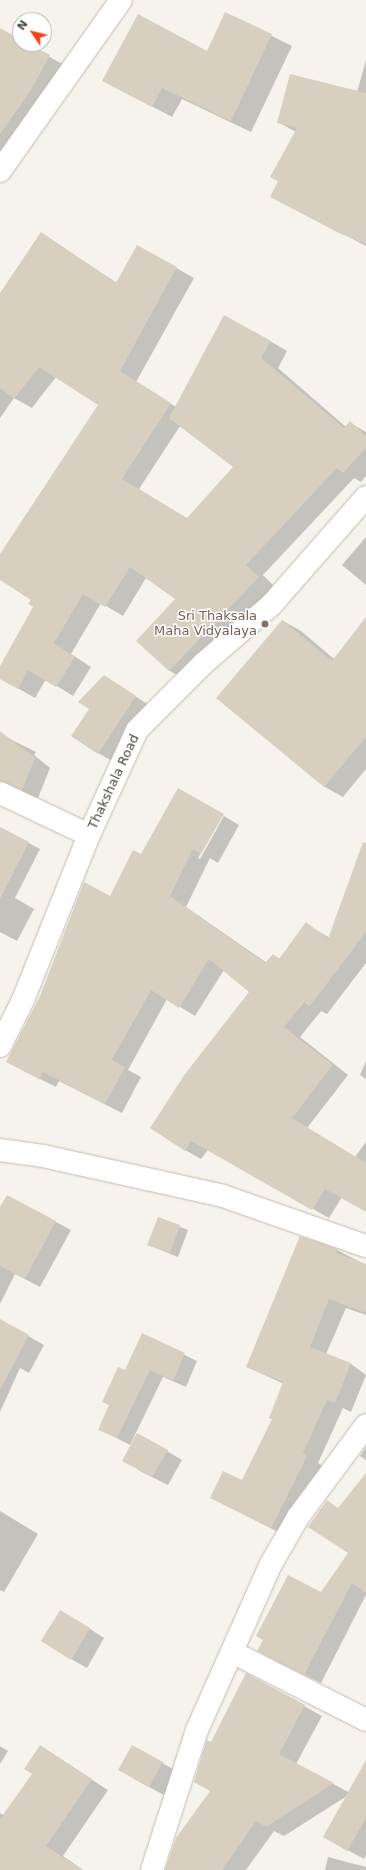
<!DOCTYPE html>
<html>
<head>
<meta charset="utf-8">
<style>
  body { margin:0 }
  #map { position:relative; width:366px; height:1870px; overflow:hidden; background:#f6f3ec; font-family:"DejaVu Sans",sans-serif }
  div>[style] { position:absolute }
  .shadow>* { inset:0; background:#0003 }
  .building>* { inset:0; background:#d8cfc1 }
  .roads { filter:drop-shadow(0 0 1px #c2bbae) drop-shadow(0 0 1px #c2bbae) }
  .street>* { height:22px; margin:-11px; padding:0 11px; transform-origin:11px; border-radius:11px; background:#fff }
  .dots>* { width:11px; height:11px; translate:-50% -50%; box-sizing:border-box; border:2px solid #fff; border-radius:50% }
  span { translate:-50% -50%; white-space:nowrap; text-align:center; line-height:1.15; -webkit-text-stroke:3px #fff; paint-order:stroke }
  .education-label { font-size:13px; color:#785e54 }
  .right { translate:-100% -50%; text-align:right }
  .street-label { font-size:13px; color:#4b4439 }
  .north { position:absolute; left:12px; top:12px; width:40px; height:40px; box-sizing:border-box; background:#fff; border:1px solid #b7b4b0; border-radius:50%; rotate:305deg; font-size:11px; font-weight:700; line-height:16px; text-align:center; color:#4b4439 }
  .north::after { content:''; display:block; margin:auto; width:14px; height:18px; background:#fc3f1d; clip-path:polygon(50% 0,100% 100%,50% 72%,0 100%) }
</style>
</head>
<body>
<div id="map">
  <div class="shadow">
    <div style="clip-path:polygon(226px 13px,292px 46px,251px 132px,182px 99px,172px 117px,123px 91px,207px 52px)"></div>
    <div style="clip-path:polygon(0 29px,20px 40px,20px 44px,27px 44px,64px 65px,0 161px)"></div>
    <div style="clip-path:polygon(366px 60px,366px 246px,287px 205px,280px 181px,296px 132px,278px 122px,357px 92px)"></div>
    <div style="clip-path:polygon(evenodd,41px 233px,117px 283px,137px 246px,194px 278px,136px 382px,176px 407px,270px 341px,287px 351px,278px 368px,346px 427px,350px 423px,366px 432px,366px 476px,361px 482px,354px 478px,263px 575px,275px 587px,187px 681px,170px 671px,142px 645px,177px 599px,146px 578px,123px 616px,101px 603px,71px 654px,91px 667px,73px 696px,46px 679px,35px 698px,0 678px,0 668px,35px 607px,32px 600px,0 579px,0 556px,99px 404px,56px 377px,32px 408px,14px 398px,0 418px,0 295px,41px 233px,180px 426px,235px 467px,187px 519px,139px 489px,180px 426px)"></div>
    <div style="clip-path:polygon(366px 537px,366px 585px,342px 565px)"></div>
    <div style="clip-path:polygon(366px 618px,366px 769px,343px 797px,325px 787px,218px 698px,283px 621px,301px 631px,334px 659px)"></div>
    <div style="clip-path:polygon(119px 685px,150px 706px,114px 762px,98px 753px,90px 708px)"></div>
    <div style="clip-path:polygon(0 734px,36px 752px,34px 755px,50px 768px,38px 798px,0 783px)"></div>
    <div style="clip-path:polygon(222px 815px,198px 858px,200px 859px,224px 816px,239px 825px,218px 863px,210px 858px,186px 907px,267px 963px,273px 955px,280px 959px,306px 924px,330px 938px,366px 865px,366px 963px,327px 1014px,321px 1011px,300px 1037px,348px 1075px,307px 1128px,355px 1157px,366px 1142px,366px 1211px,342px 1197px,329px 1218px,208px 1150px,201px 1159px,185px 1150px,251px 992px,224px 970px,195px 1016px,167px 999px,128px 1070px,141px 1077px,122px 1113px,59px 1081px,56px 1087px,24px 1071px,110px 897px,142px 855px)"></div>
    <div style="clip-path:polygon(6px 831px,40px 849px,15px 898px,34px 909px,17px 941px,0 932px,0 843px)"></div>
    <div style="clip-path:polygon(366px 1061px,366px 1079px,360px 1075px)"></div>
    <div style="clip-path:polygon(0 1209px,56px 1222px,71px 1230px,40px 1287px,15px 1274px,0 1304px)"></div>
    <div style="clip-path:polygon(158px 1218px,188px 1230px,178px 1257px,148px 1245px)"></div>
    <div style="clip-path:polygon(337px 1250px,366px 1265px,366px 1315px,346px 1308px,326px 1354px,351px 1364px,366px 1375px,351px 1412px,343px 1408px,318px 1463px,323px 1466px,288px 1537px,211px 1498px,243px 1481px,273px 1419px,284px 1384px,247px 1367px)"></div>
    <div style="clip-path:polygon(0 1320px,44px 1345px,29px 1373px,20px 1368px,0 1412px)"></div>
    <div style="clip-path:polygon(143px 1335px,197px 1361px,186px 1387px,163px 1377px,130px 1445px,99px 1429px)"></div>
    <div style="clip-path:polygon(138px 1434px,182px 1460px,168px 1485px,138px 1470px)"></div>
    <div style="clip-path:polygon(366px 1447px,366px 1460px,360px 1456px)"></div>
    <div style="clip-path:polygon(366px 1474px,366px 1595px,321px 1683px,274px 1660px,349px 1553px,339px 1509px)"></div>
    <div style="clip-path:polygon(0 1511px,38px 1534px,4px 1592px,0 1590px)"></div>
    <div style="clip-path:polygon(76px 1620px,104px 1638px,87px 1668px,71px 1659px)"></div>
    <div style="clip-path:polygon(246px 1674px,322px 1716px,296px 1764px,350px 1793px,366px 1766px,366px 1855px,364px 1859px,324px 1837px,350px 1794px,284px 1836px,274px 1831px,246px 1870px,166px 1870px,211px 1791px,211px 1743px)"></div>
    <div style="clip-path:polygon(0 1746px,8px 1751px,0 1764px)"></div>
    <div style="clip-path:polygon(133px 1746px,178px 1772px,164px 1795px,134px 1779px)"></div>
    <div style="clip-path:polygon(41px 1747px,108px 1790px,63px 1856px,83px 1870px,0 1870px,0 1813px,4px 1816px,33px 1774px)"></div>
    <div style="clip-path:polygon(328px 1857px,366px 1867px,366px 1870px,325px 1870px)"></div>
  </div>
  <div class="building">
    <div style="clip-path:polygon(225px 12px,272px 34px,231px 121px,162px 88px,152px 107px,102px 81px,138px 14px,207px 51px)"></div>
    <div style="clip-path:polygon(0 28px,20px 39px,20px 44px,29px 44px,50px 55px,31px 90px,0 134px)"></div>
    <div style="clip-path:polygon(290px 74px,366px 93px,366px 244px,339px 233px,270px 197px,278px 181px,270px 177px,297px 128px,277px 123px)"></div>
    <div style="clip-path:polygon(41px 232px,116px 283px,137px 245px,177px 267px,120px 371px,171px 403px,122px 479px,187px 518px,233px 467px,169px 418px,224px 315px,271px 341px,261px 358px,344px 428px,350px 421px,366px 436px,366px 448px,343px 473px,337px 468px,246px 565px,259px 577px,169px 671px,136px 641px,175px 599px,130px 567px,105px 607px,83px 594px,54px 643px,75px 657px,56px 687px,28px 670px,18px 689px,0 679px,0 666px,33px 607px,28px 604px,31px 600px,0 580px,0 554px,98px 405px,39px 367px,14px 399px,0 388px,0 293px)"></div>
    <div style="clip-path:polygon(366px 617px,366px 737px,324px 787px,216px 698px,282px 620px,332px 661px)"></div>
    <div style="clip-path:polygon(104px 675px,136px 696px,98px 754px,71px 736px,89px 709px,78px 702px)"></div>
    <div style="clip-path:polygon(0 731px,35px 758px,22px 790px,0 781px)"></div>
    <div style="clip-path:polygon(178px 788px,224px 814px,201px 854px,193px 849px,170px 896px,265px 963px,273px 954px,279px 959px,306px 922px,328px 939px,363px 842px,366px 843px,366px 932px,310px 1006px,305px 1003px,307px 999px,284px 1027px,333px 1065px,292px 1118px,366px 1163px,366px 1212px,325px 1189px,312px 1210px,191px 1141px,185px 1151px,150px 1128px,185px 1074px,249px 992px,209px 959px,179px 1008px,151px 990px,112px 1060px,125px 1067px,105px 1104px,43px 1072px,39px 1079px,6px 1062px,40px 996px,84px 882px,110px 896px,133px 850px,141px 854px)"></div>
    <div style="clip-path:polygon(0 827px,29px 842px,0 899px)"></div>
    <div style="clip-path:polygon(7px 1195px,56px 1221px,25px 1279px,0 1266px,0 1207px)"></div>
    <div style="clip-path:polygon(158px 1217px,180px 1225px,170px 1253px,147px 1245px)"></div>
    <div style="clip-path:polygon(300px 1236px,338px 1249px,336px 1253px,366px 1264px,366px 1313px,329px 1299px,310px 1347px,351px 1363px,335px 1403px,327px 1400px,303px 1453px,307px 1456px,271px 1528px,210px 1498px,223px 1471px,242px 1480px,272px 1419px,269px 1418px,283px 1382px,246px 1367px)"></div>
    <div style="clip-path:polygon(0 1319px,29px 1335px,0 1390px)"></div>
    <div style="clip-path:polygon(142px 1333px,185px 1353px,173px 1381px,150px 1370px,117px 1438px,98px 1430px,109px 1405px,102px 1402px,118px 1367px,125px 1370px)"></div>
    <div style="clip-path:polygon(137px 1433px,168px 1450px,152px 1477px,122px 1461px)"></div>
    <div style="clip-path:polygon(366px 1473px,366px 1593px,352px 1583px,304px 1675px,257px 1651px,263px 1640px,256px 1636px,288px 1575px,321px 1592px,348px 1553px,308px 1527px,327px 1500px,338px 1508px)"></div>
    <div style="clip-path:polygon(60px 1610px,90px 1628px,71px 1660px,41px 1641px)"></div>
    <div style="clip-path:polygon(246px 1673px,305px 1705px,279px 1754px,334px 1783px,266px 1827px,256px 1821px,222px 1870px,165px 1870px,176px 1838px,210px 1791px,194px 1782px,207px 1740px,211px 1742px)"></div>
    <div style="clip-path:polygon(40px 1745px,92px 1779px,46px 1846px,82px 1870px,0 1870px,0 1819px,32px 1774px,24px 1769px)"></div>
    <div style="clip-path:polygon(132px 1745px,163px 1762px,149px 1787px,118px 1770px)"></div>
    <div style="clip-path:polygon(366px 1760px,366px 1818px,347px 1851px,323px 1837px)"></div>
  </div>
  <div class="roads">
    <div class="street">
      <div style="left:0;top:171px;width:209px;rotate:-54.7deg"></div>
      <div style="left:0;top:793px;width:98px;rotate:25.3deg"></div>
      <div style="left:0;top:1046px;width:51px;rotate:-63.4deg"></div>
      <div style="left:23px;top:1000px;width:178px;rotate:-68.2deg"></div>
      <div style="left:89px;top:835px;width:115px;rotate:-65.4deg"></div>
      <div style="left:137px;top:730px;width:95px;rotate:-45deg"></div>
      <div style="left:204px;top:663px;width:90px;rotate:-40.9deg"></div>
      <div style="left:272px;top:604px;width:142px;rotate:-48.7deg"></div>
      <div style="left:0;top:1150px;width:43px;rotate:7.9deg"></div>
      <div style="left:43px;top:1156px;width:184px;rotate:12.5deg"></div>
      <div style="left:223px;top:1196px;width:151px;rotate:19.3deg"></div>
      <div style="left:232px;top:1652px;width:150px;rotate:26.9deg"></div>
      <div style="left:152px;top:1870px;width:147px;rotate:-72.2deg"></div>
      <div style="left:197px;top:1730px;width:182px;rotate:-66deg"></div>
      <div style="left:271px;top:1564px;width:54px;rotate:-60.1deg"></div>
      <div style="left:298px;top:1517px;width:114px;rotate:-53.5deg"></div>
    </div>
  </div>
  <div class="dots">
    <div style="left:265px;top:624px;background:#8d6e63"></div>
  </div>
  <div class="education-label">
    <span class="right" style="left:257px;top:624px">Sri Thaksala<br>Maha Vidyalaya</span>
  </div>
  <div class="street-label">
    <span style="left:114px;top:782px;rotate:-65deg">Thakshala Road</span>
  </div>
  <div class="north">N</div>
</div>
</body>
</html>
